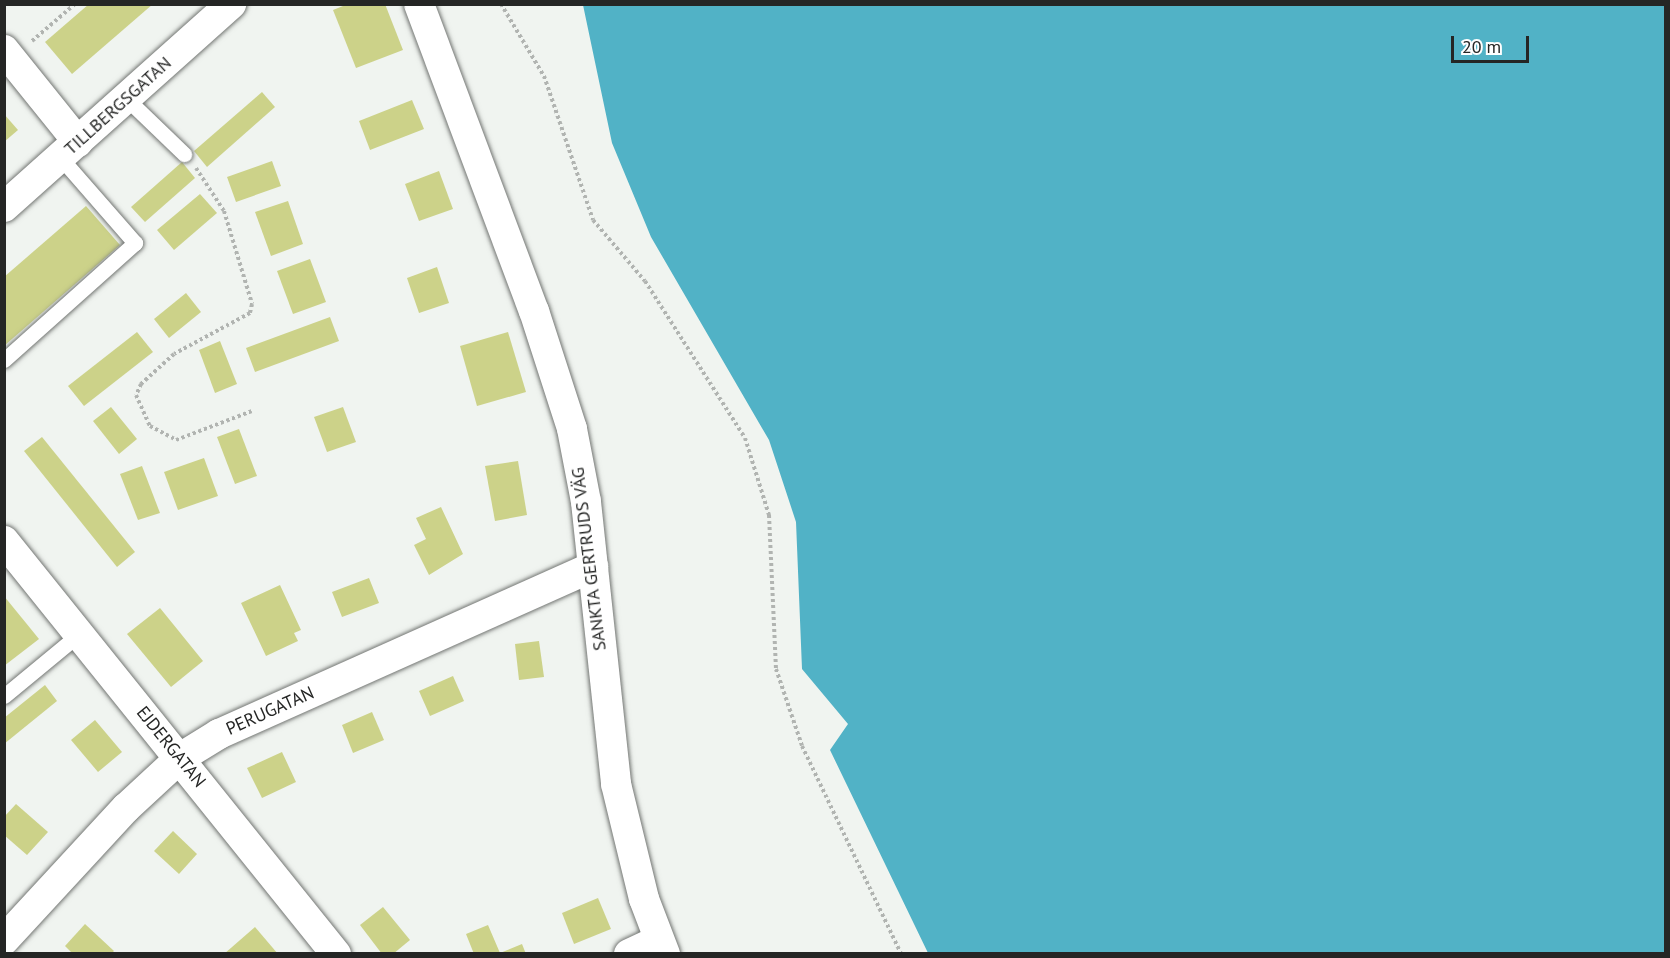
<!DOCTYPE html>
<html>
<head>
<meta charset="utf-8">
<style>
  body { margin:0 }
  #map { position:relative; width:1670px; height:958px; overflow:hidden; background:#f0f4f0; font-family:"PT Sans",sans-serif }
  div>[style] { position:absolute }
  .water>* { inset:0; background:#51b2c6 }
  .building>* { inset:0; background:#ccd289 }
  .path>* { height:4px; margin-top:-2px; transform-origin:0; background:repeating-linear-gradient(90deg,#b1b4b1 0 3px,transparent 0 6px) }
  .roads { filter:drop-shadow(0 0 2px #737673) drop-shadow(0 0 2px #737673) }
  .service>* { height:15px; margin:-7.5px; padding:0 7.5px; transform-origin:7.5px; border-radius:7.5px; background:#fff }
  .minor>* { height:30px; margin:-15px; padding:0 15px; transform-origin:15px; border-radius:15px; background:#fff }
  span { translate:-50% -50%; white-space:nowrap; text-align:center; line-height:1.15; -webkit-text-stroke:4.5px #fff; paint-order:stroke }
  .street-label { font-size:18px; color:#252625 }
  .frame { position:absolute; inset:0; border:6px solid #252625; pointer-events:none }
  .scale { position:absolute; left:1451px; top:36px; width:78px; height:27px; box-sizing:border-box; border:3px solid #252625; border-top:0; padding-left:8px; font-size:18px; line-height:21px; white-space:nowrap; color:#252625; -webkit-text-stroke:4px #fff; paint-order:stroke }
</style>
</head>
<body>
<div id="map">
  <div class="water">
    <div style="clip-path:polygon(583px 5px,1665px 5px,1665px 953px,928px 953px,830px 750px,848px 724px,802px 669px,796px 522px,769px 440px,651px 237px,612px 143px)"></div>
  </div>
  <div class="building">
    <div style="clip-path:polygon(89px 4px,153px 4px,72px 74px,45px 42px)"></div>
    <div style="clip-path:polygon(348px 4px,385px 4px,403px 50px,356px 68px,333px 10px)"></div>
    <div style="clip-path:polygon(262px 92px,275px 107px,207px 167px,194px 151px)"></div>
    <div style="clip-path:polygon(412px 100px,424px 129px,370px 150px,359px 121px)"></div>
    <div style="clip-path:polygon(4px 114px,18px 130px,4px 142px)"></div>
    <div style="clip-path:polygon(272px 161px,281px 186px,236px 202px,227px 177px)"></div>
    <div style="clip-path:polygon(182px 162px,195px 178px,145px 222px,131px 207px)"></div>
    <div style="clip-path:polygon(439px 171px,453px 209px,419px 221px,405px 184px)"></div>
    <div style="clip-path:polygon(200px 194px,217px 213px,174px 250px,157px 230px)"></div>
    <div style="clip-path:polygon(288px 201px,303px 244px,271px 256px,255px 212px)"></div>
    <div style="clip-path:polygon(86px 206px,120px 245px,4px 346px,4px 277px)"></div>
    <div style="clip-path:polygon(310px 259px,326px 302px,293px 314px,277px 271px)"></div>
    <div style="clip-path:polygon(437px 267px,449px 303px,419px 313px,407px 278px)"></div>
    <div style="clip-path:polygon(186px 293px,201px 312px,169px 338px,154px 319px)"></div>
    <div style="clip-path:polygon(330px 317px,339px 341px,255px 372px,246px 348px)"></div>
    <div style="clip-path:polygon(137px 332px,153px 352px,84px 406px,68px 386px)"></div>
    <div style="clip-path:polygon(508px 332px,526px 392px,477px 406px,460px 346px)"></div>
    <div style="clip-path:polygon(220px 341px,237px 384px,215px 393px,199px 350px)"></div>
    <div style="clip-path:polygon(111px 407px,137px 439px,119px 454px,93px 421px)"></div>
    <div style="clip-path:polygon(343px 407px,356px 442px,327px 452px,314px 417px)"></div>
    <div style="clip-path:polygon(239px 429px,257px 476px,235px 484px,217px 437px)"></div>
    <div style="clip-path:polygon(42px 437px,135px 552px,117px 567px,24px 451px)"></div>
    <div style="clip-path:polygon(204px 458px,218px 496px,178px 510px,164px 472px)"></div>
    <div style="clip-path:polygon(518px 461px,527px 515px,495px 521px,485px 466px)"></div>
    <div style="clip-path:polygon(142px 466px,160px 513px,138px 520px,120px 474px)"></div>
    <div style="clip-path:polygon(441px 507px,463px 554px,429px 575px,414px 545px,426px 539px,416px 518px)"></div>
    <div style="clip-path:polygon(369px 578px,379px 603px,342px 617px,332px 592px)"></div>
    <div style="clip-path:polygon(280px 585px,301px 630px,294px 633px,298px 641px,266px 656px,241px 603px)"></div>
    <div style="clip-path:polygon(4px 596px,39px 639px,4px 666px)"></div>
    <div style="clip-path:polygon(160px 608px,203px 661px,171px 687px,127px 634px)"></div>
    <div style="clip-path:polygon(539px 641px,544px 677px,519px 680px,515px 644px)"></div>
    <div style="clip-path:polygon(453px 676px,464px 701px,430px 716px,419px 691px)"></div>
    <div style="clip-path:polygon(45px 685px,57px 701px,4px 744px,4px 718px)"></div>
    <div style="clip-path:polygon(372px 712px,384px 740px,353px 753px,342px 725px)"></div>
    <div style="clip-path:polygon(95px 720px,122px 752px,98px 772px,71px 740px)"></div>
    <div style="clip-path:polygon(282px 752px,296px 782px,262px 798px,247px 768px)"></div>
    <div style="clip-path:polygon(16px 804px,48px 832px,27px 855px,4px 835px,4px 817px)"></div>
    <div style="clip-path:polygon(173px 831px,197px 854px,179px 874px,154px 851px)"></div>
    <div style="clip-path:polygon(598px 898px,611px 929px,574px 944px,562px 913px)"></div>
    <div style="clip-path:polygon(383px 907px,410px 940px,393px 954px,382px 954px,360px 925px)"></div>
    <div style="clip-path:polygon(85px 924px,114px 951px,111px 954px,73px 954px,65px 946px)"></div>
    <div style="clip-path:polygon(488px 925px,500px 953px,522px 944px,526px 954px,474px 954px,466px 934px)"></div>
    <div style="clip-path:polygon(255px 927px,278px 954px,224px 954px)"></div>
  </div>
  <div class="path">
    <div style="left:501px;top:4px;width:84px;rotate:59.2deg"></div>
    <div style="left:544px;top:76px;width:152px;rotate:71.2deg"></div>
    <div style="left:593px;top:220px;width:80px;rotate:49.6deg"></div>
    <div style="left:645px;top:281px;width:186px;rotate:57.5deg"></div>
    <div style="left:745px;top:438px;width:81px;rotate:72.7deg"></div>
    <div style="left:769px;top:515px;width:154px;rotate:87.4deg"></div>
    <div style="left:776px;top:669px;width:81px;rotate:71.3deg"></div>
    <div style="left:802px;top:746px;width:230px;rotate:64.5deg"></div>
    <div style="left:32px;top:41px;width:57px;rotate:-40.7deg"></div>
    <div style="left:196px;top:168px;width:51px;rotate:56.9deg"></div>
    <div style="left:224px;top:211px;width:97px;rotate:73.2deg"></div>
    <div style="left:252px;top:304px;width:9px;rotate:103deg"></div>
    <div style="left:250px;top:313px;width:86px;rotate:151.7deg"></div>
    <div style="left:174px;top:354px;width:45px;rotate:137.7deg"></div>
    <div style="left:141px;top:384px;width:12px;rotate:114deg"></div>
    <div style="left:136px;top:395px;width:34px;rotate:66deg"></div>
    <div style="left:150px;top:426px;width:30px;rotate:28deg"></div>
    <div style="left:176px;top:440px;width:81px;rotate:-20.9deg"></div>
  </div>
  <div class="roads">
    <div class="service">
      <div style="left:126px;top:98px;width:81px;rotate:44deg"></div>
      <div style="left:4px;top:360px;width:176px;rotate:-41.8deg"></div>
      <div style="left:135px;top:243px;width:114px;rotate:-131.1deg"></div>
      <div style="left:4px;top:696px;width:97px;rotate:-39.6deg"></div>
    </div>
    <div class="minor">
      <div style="left:419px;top:4px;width:328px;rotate:69.5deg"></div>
      <div style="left:534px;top:311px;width:124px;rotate:72.1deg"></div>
      <div style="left:572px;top:429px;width:74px;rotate:79.1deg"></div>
      <div style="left:586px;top:502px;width:284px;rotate:83.9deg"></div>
      <div style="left:616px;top:784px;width:118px;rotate:76.3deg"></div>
      <div style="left:644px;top:899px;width:59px;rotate:69.1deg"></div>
      <div style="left:4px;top:50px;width:118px;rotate:51.2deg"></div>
      <div style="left:4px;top:207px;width:305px;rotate:-41.8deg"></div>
      <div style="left:4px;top:541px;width:530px;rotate:51.21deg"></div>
      <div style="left:4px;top:940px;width:180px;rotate:-47.3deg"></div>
      <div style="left:126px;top:808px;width:74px;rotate:-42.8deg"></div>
      <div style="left:180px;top:758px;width:46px;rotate:-31.6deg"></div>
      <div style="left:219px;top:734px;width:410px;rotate:-24.1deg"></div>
      <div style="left:629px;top:954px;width:33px;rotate:-25deg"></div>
    </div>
  </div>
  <div class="street-label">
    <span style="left:118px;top:106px;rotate:-42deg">TILLBERGSGATAN</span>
    <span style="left:589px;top:559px;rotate:-97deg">SANKTA GERTRUDS VÄG</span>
    <span style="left:270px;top:711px;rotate:-24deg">PERUGATAN</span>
    <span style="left:171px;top:747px;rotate:51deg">EJDERGATAN</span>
  </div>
  <div class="frame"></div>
  <div class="scale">20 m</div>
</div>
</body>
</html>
